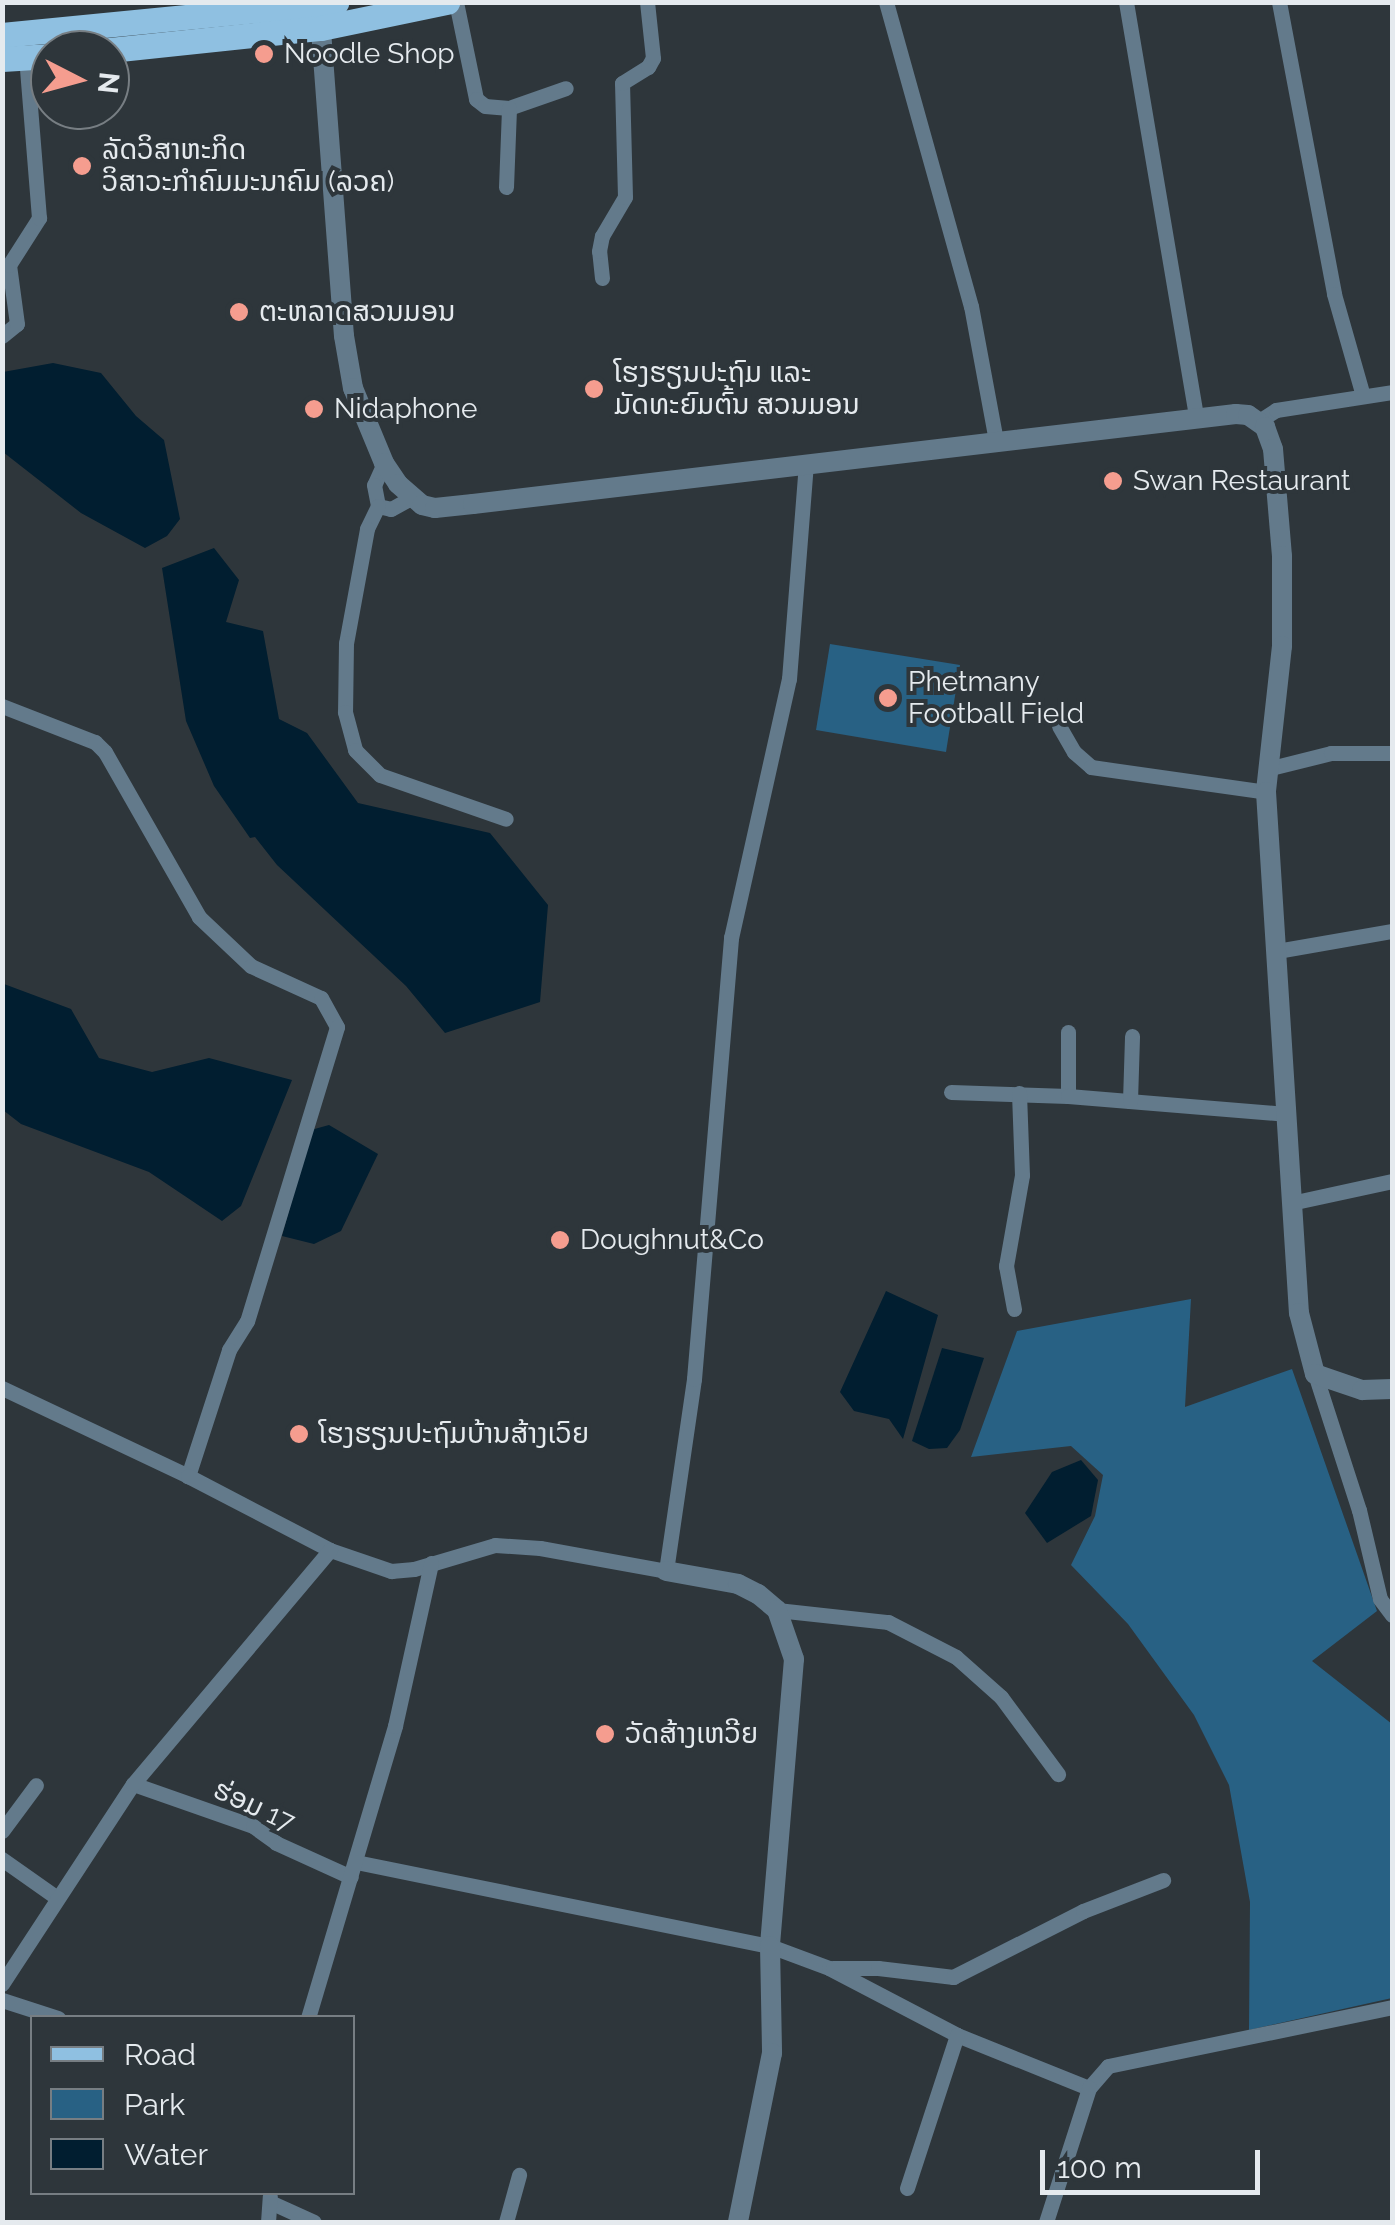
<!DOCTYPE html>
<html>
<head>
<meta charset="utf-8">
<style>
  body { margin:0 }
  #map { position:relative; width:1395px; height:2225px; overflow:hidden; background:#2e363b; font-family:Raleway,"Noto Sans Lao",sans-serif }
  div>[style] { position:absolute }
  .green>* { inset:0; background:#286184 }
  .water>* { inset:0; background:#011e30 }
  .minor>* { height:15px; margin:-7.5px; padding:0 7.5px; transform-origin:7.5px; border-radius:7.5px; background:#637a8b }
  .tertiary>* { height:20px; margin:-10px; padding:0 10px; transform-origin:10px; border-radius:10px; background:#637a8b }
  .primary>* { height:25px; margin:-12.5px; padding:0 12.5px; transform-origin:12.5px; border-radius:12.5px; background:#8fc0e1 }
  .dots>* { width:28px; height:28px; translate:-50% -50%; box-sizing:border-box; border:5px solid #2e363b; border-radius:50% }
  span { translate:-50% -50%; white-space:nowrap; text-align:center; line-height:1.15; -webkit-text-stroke:8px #2e363b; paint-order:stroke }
  .poi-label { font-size:28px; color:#e5eaee }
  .left { translate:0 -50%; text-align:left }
  .street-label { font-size:28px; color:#e5eaee }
  .frame { position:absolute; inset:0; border:5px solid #e5eaee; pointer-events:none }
  .legend { position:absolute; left:30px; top:2015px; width:325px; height:180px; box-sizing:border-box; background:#2e363b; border:2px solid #777e83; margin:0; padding:12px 18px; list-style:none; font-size:30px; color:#e5eaee }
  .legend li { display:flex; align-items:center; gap:20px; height:50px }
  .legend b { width:50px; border:2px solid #777e83 }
  .north { position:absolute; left:30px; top:30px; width:100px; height:100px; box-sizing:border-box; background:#2e363b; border:2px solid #777e83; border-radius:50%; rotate:96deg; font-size:28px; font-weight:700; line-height:40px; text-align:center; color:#e5eaee }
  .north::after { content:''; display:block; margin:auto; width:35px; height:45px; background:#f59d8f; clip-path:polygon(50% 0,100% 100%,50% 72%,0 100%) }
  .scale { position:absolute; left:1040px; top:2150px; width:220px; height:45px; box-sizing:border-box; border:5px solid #e5eaee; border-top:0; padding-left:12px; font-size:30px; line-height:35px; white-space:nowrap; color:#e5eaee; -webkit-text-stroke:8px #2e363b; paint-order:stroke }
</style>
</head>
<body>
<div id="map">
  <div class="green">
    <div style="clip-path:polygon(830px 644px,960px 665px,946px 752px,816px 730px)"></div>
    <div style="clip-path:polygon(1191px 1299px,1185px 1407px,1292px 1369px,1377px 1611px,1312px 1661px,1392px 1724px,1392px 1998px,1249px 2030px,1250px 1902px,1229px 1785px,1194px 1715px,1128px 1624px,1071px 1565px,1095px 1516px,1103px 1475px,1071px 1446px,971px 1457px,1017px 1331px)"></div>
  </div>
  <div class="water">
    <div style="clip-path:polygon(53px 363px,101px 373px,136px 416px,164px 440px,180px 519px,167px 536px,145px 548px,81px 513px,3px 452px,3px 372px)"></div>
    <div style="clip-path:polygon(214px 548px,239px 580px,226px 622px,263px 631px,279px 719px,307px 733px,358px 803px,490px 833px,548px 905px,540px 1002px,445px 1033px,406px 986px,277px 865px,255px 837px,250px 838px,214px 786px,186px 721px,162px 568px)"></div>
    <div style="clip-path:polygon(4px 984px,71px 1009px,99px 1058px,152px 1072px,209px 1058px,292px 1080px,241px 1206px,222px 1221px,149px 1172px,21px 1124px,3px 1110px)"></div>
    <div style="clip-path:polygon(329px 1125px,378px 1154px,341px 1231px,314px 1244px,282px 1236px,311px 1130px)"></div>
    <div style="clip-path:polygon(886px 1291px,938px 1315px,903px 1439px,889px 1419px,854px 1411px,840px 1392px)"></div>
    <div style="clip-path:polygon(942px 1348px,984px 1358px,960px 1430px,947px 1448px,929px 1449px,912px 1441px)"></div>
    <div style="clip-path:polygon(1081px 1460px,1098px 1480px,1091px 1516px,1047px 1543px,1025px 1513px,1052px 1472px)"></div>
  </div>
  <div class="minor">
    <div style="left:456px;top:2px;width:99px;rotate:78.3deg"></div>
    <div style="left:476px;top:99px;width:11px;rotate:38deg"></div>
    <div style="left:485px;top:106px;width:24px;rotate:5deg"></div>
    <div style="left:509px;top:108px;width:60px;rotate:-19.3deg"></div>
    <div style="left:886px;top:2px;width:316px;rotate:74.4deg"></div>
    <div style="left:971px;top:306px;width:137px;rotate:79.5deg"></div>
    <div style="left:1126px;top:2px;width:422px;rotate:80.4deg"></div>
    <div style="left:1279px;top:2px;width:297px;rotate:79.3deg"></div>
    <div style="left:1334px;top:294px;width:106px;rotate:74.1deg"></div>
    <div style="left:506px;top:187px;width:79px;rotate:-87.8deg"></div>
    <div style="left:602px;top:278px;width:27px;rotate:-96deg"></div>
    <div style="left:599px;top:251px;width:15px;rotate:-79deg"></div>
    <div style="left:602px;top:236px;width:45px;rotate:-59.5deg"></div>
    <div style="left:625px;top:197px;width:114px;rotate:-91.5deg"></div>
    <div style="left:622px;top:83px;width:31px;rotate:-32deg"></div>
    <div style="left:648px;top:67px;width:10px;rotate:-61deg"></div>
    <div style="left:653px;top:58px;width:56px;rotate:-96.1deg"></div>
    <div style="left:2px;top:336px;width:19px;rotate:-39deg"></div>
    <div style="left:17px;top:324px;width:60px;rotate:-97.7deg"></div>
    <div style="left:9px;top:265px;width:56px;rotate:-57.4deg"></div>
    <div style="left:39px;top:218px;width:161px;rotate:-94.6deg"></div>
    <div style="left:1259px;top:421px;width:20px;rotate:-33deg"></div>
    <div style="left:1276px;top:410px;width:117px;rotate:-8.8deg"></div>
    <div style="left:384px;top:463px;width:24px;rotate:114deg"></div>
    <div style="left:374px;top:485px;width:21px;rotate:79deg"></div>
    <div style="left:378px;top:506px;width:13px;rotate:13deg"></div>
    <div style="left:391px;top:509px;width:23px;rotate:-29deg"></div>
    <div style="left:378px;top:506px;width:25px;rotate:116deg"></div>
    <div style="left:367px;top:529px;width:116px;rotate:100.4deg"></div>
    <div style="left:346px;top:643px;width:69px;rotate:90.8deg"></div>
    <div style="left:345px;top:712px;width:39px;rotate:75deg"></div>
    <div style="left:355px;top:750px;width:35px;rotate:45deg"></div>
    <div style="left:380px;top:775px;width:133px;rotate:19.2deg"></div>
    <div style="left:2px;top:706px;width:100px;rotate:21.2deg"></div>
    <div style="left:95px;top:742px;width:14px;rotate:45deg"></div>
    <div style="left:105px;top:752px;width:190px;rotate:60.3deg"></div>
    <div style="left:199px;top:917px;width:71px;rotate:43.3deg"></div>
    <div style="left:251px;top:966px;width:77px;rotate:24.6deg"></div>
    <div style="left:321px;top:998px;width:33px;rotate:61deg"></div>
    <div style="left:337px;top:1027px;width:307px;rotate:107deg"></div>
    <div style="left:247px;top:1321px;width:34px;rotate:122deg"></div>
    <div style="left:229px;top:1350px;width:133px;rotate:108deg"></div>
    <div style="left:1059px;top:726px;width:30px;rotate:60deg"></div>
    <div style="left:1074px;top:752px;width:23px;rotate:41deg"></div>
    <div style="left:1091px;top:767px;width:177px;rotate:8.1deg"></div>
    <div style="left:1267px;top:769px;width:66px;rotate:-14deg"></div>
    <div style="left:1331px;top:753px;width:61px"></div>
    <div style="left:1277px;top:951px;width:117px;rotate:-9.9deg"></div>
    <div style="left:1068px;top:1032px;width:64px;rotate:90deg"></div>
    <div style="left:951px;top:1092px;width:117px;rotate:2deg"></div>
    <div style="left:1068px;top:1096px;width:218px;rotate:4.7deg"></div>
    <div style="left:1130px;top:1101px;width:65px;rotate:-88.2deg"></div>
    <div style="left:1291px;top:1203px;width:103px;rotate:-12.3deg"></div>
    <div style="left:1014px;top:1309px;width:44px;rotate:-100.5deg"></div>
    <div style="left:1006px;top:1266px;width:92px;rotate:-80deg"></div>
    <div style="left:1022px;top:1175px;width:82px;rotate:-92.1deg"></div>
    <div style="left:1315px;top:1374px;width:143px;rotate:72.1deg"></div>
    <div style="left:1359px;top:1510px;width:91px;rotate:76.7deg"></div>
    <div style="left:1380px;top:1599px;width:20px;rotate:53deg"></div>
    <div style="left:2px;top:1388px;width:206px;rotate:25.3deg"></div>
    <div style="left:188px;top:1476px;width:160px;rotate:27.5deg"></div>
    <div style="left:330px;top:1550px;width:65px;rotate:19deg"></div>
    <div style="left:391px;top:1571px;width:23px;rotate:-5deg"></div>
    <div style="left:414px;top:1569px;width:84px;rotate:-16.5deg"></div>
    <div style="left:495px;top:1545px;width:45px;rotate:3.8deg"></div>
    <div style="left:540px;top:1548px;width:128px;rotate:10.3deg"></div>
    <div style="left:666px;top:1571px;width:194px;rotate:-81.7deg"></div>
    <div style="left:694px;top:1379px;width:443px;rotate:-85.2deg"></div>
    <div style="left:731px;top:938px;width:265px;rotate:-77.4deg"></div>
    <div style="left:789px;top:679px;width:217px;rotate:-85.5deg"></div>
    <div style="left:777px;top:1610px;width:112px;rotate:6.2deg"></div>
    <div style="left:888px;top:1622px;width:76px;rotate:27.2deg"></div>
    <div style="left:956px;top:1657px;width:60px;rotate:41.6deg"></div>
    <div style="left:1001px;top:1697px;width:96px;rotate:53.5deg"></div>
    <div style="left:133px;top:1784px;width:127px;rotate:19.3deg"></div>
    <div style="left:253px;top:1826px;width:29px;rotate:36deg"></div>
    <div style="left:276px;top:1843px;width:82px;rotate:24.4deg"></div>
    <div style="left:2px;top:1831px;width:57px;rotate:-53.5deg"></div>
    <div style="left:2px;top:1859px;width:67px;rotate:35.3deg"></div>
    <div style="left:356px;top:1862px;width:422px;rotate:11.5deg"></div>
    <div style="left:770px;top:1946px;width:63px;rotate:20.4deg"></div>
    <div style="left:829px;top:1968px;width:144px;rotate:27.6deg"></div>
    <div style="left:957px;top:2035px;width:142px;rotate:21.9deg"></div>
    <div style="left:1089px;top:2088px;width:29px;rotate:-49deg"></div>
    <div style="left:1108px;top:2066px;width:290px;rotate:-11.7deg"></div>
    <div style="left:833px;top:1968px;width:45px"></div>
    <div style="left:878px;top:1968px;width:76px;rotate:6.8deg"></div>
    <div style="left:953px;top:1977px;width:146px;rotate:-26.9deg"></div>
    <div style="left:1083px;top:1911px;width:86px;rotate:-21.2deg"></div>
    <div style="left:2px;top:1984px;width:239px;rotate:-56.8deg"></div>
    <div style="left:133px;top:1784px;width:306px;rotate:-49.9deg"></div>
    <div style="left:2px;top:2000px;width:59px;rotate:17.8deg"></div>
    <div style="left:308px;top:2018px;width:305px;rotate:-73.4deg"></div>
    <div style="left:395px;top:1726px;width:167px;rotate:-77.5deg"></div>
    <div style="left:907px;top:2188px;width:161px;rotate:-71.9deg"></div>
    <div style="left:270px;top:2202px;width:48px;rotate:24.4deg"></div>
    <div style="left:268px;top:2222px;width:26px;rotate:-86deg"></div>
    <div style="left:506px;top:2222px;width:49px;rotate:-74.5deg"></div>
    <div style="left:1046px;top:2222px;width:141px;rotate:-72.2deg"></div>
  </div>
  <div class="tertiary">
    <div style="left:320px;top:17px;width:320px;rotate:85.7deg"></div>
    <div style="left:344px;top:336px;width:53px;rotate:80.2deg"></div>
    <div style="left:353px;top:388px;width:81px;rotate:67.5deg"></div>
    <div style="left:384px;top:463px;width:25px;rotate:56deg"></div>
    <div style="left:398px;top:484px;width:32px;rotate:41deg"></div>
    <div style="left:422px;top:505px;width:13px;rotate:13deg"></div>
    <div style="left:435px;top:508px;width:38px;rotate:-6deg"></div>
    <div style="left:473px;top:504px;width:768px;rotate:-6.73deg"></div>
    <div style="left:1236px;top:414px;width:12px;rotate:5deg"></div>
    <div style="left:1248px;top:415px;width:21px;rotate:35deg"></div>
    <div style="left:1265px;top:427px;width:23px;rotate:70deg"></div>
    <div style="left:1273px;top:449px;width:107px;rotate:85.2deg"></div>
    <div style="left:1282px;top:556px;width:90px;rotate:90deg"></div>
    <div style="left:1282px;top:646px;width:147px;rotate:96.3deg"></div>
    <div style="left:1266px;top:792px;width:522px;rotate:86.38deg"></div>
    <div style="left:1299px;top:1313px;width:63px;rotate:75.3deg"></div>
    <div style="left:1315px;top:1374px;width:50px;rotate:18.8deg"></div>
    <div style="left:1362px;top:1390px;width:30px;rotate:-2deg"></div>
    <div style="left:666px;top:1571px;width:73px;rotate:10.2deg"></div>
    <div style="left:738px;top:1584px;width:22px;rotate:27deg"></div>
    <div style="left:758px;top:1594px;width:25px;rotate:40deg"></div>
    <div style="left:777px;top:1610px;width:52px;rotate:70.9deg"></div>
    <div style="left:794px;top:1659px;width:288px;rotate:94.8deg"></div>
    <div style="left:770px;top:1946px;width:107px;rotate:88.9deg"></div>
    <div style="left:772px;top:2053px;width:172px;rotate:101.4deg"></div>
  </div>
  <div class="primary">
    <div style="left:2px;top:35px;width:336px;rotate:-5.6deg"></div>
    <div style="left:110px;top:50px;width:212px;rotate:-6deg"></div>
    <div style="left:321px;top:28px;width:129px;rotate:-11.7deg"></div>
    <div style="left:2px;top:59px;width:48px;rotate:-3.6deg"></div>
  </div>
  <div class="dots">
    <div style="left:264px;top:54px;background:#f59d8f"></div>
    <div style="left:82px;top:166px;background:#f59d8f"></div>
    <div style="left:239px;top:312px;background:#f59d8f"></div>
    <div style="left:594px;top:389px;background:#f59d8f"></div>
    <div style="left:314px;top:409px;background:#f59d8f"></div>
    <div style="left:1113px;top:481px;background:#f59d8f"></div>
    <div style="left:888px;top:698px;background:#f59d8f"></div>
    <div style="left:560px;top:1240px;background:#f59d8f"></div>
    <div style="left:299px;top:1434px;background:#f59d8f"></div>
    <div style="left:605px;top:1734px;background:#f59d8f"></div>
  </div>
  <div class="poi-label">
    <span class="left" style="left:284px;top:54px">Noodle Shop</span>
    <span class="left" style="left:102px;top:166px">ລັດວິສາຫະກິດ<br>ວິສາວະກຳຄົມມະນາຄົມ (ລວຄ)</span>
    <span class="left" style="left:259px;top:312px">ຕະຫລາດສວນມອນ</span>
    <span class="left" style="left:614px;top:389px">ໂຮງຮຽນປະຖົມ ແລະ<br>ມັດທະຍົມຕົ້ນ ສວນມອນ</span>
    <span class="left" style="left:334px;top:409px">Nidaphone</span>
    <span class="left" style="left:1133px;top:481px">Swan Restaurant</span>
    <span class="left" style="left:908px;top:698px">Phetmany<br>Football Field</span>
    <span class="left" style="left:580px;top:1240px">Doughnut&amp;Co</span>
    <span class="left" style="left:319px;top:1434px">ໂຮງຮຽນປະຖົມບ້ານສ້າງເວົຍ</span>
    <span class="left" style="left:625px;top:1734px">ວັດສ້າງເຫວີຍ</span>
  </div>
  <div class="street-label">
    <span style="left:254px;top:1806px;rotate:25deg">ຮ່ອມ 17</span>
  </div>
  <div class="frame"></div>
  <ul class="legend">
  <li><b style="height:12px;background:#8fc0e1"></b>Road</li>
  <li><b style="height:28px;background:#286184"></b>Park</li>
  <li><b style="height:28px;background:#011e30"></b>Water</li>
  </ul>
  <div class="north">N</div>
  <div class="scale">100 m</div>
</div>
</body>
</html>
